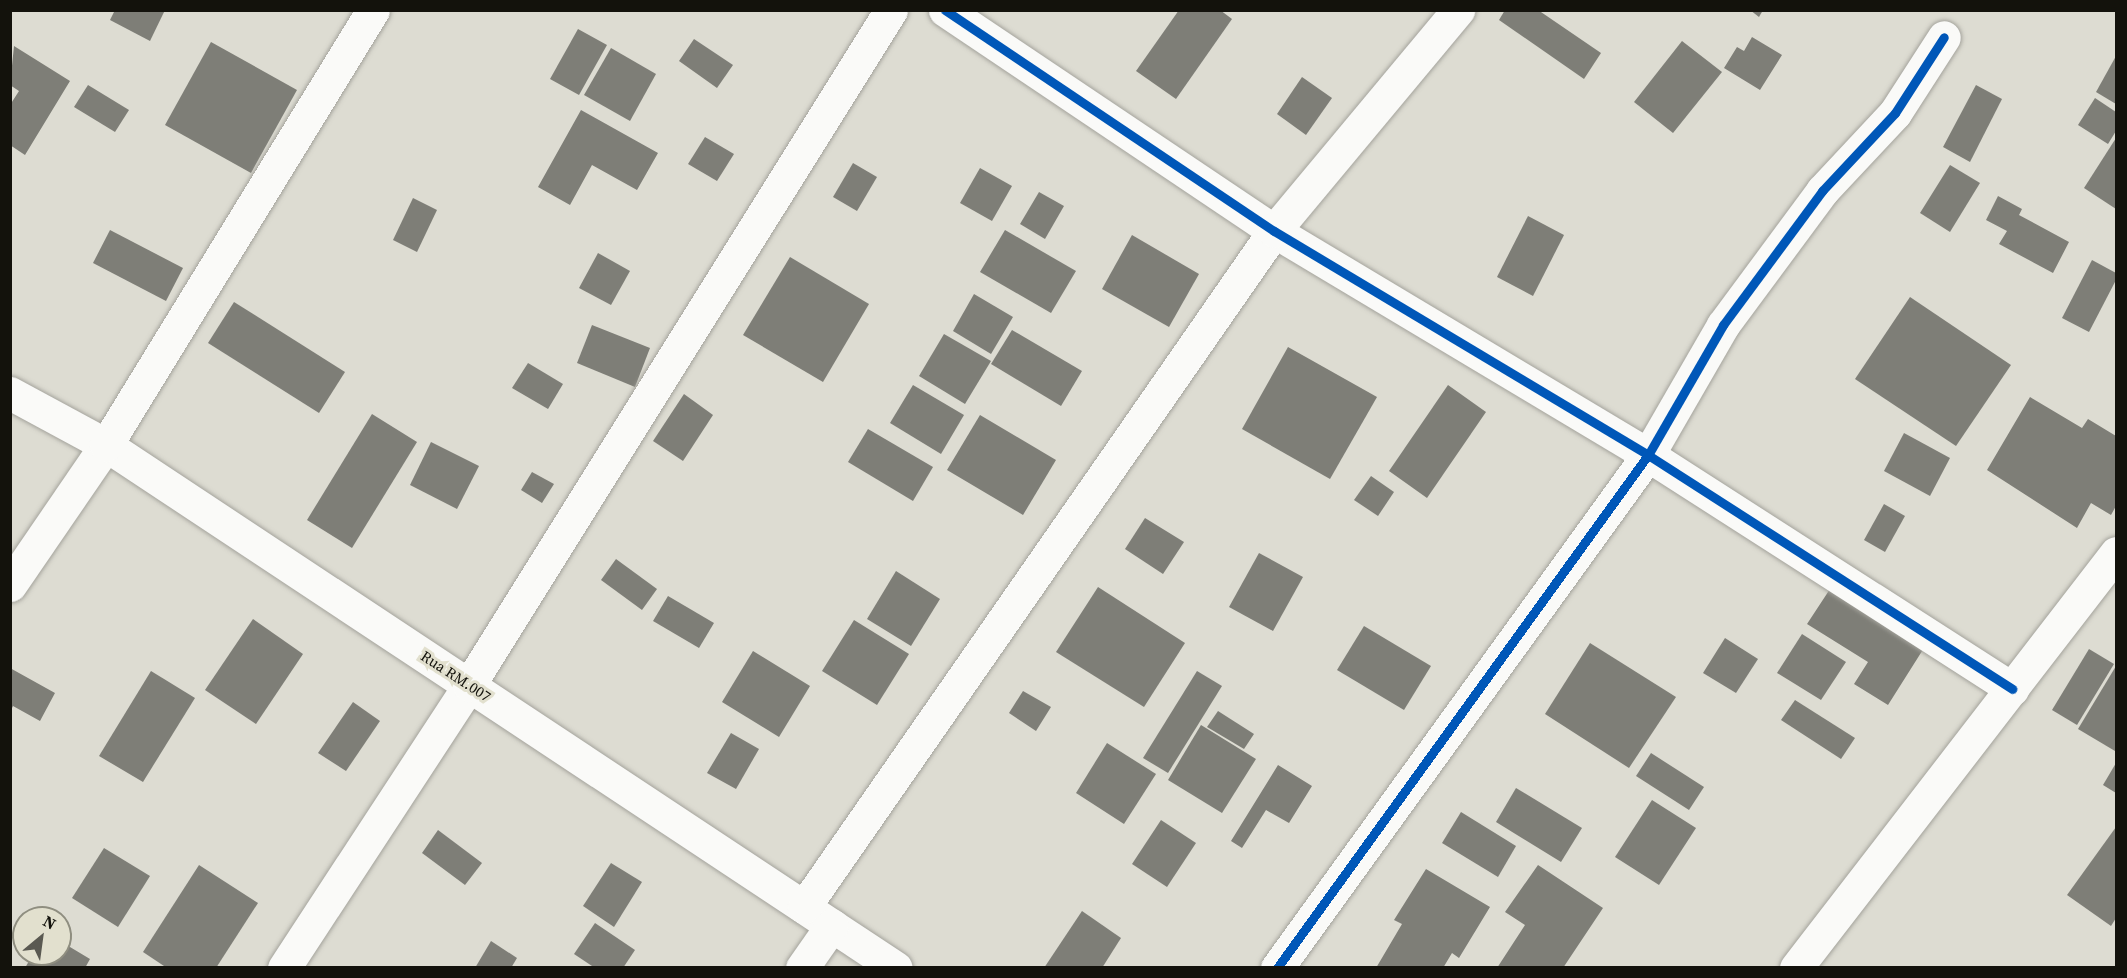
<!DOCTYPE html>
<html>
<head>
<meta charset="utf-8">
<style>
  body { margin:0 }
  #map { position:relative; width:2127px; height:978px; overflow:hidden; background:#dddcd2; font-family:"Source Serif 4",serif }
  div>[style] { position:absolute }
  .building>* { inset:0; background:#7e7e77 }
  .roads { filter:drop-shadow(0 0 2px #a4a39c) drop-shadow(0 0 2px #a4a39c) }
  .minor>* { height:33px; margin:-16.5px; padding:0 16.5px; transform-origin:16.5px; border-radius:16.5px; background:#fafaf8 }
  .cycleway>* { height:9px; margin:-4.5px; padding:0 4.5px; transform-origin:4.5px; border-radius:4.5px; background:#0057b8 }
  span { translate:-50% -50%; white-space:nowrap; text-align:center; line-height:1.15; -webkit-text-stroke:6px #e2e0ce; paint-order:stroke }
  .street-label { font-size:15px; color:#13120c }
  .frame { position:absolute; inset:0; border:12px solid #13120c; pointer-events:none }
  .north { position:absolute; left:12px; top:906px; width:60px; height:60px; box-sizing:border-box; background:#e2e0ce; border:2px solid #8f8e80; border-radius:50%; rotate:29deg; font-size:16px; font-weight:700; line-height:24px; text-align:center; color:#13120c }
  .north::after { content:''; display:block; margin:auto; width:21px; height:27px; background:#5a5951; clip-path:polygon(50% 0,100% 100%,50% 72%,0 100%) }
</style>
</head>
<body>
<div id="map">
  <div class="building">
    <div style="clip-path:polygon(115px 10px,165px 10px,150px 41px,110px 20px)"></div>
    <div style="clip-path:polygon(1179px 10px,1220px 10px,1232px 19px,1176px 99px,1136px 71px)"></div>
    <div style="clip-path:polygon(1505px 10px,1538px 10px,1601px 53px,1584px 79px,1499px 20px)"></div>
    <div style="clip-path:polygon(1750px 10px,1763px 10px,1759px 17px)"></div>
    <div style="clip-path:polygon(578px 29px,607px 45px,579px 95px,550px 79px)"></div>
    <div style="clip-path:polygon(1752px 37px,1782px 55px,1760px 90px,1724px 68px,1737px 47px,1744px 51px)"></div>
    <div style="clip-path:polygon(694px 39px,733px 65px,717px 88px,679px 61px)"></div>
    <div style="clip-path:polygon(1682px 41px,1722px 72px,1673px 133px,1634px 102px)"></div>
    <div style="clip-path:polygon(211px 42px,297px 90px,251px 173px,165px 125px)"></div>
    <div style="clip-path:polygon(14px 46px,70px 81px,25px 155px,10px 145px,10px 105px,19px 91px,10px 85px)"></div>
    <div style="clip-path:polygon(611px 48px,656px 74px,630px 121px,584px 95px)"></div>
    <div style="clip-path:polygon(2116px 56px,2116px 104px,2096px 92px)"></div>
    <div style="clip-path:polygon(1302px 77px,1332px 98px,1306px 135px,1277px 114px)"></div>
    <div style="clip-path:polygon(88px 85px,129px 110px,115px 132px,74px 107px)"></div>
    <div style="clip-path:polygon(1976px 85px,2002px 99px,1970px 162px,1943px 147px)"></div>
    <div style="clip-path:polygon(2095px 98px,2116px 112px,2116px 131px,2108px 144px,2078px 125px)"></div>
    <div style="clip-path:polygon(581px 110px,658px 153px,637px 190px,592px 165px,570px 205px,538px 187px)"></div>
    <div style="clip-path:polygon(705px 137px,734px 154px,717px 181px,688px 164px)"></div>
    <div style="clip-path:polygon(2116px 138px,2116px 209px,2084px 188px)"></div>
    <div style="clip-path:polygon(853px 163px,877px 177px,857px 211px,833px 197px)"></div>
    <div style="clip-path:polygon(1950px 165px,1980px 183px,1950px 232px,1920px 213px)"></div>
    <div style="clip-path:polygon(980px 168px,1012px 186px,992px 221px,960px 203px)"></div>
    <div style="clip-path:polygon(1039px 192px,1064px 206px,1045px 239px,1020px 224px)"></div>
    <div style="clip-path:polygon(1998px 196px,2022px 209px,2019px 215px,2069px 242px,2053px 273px,1999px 244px,2007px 231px,1986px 220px)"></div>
    <div style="clip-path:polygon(413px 198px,437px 210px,417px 252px,393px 240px)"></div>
    <div style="clip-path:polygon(1528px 216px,1564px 235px,1533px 296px,1497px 277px)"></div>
    <div style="clip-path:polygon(110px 230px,183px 268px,166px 301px,93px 263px)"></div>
    <div style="clip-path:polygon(1005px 230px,1076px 271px,1051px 313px,980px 272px)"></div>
    <div style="clip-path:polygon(1132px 235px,1199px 274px,1169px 327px,1102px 289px)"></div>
    <div style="clip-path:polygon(598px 253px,630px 271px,611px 305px,579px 288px)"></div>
    <div style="clip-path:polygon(790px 257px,869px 304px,823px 382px,743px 335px)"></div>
    <div style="clip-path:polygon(2092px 260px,2116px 273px,2116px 280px,2089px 332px,2062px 318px)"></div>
    <div style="clip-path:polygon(974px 294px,1013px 317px,991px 354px,953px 331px)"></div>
    <div style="clip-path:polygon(1910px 297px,2011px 365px,1956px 446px,1855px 379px)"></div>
    <div style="clip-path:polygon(234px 302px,345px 372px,319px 413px,208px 343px)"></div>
    <div style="clip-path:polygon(592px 325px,650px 348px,635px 387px,577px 363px)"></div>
    <div style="clip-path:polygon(1012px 330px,1082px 371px,1061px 406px,991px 364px)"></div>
    <div style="clip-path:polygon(944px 334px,991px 361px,965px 404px,919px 376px)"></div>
    <div style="clip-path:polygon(1288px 347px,1377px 397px,1330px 479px,1242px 429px)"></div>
    <div style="clip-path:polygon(528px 363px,563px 384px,548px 409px,512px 388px)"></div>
    <div style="clip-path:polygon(913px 385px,964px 415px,941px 454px,890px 423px)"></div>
    <div style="clip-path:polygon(1448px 385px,1486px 412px,1427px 498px,1389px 471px)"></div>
    <div style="clip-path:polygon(684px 394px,713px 415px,683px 461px,653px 441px)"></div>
    <div style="clip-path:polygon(2030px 397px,2082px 428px,2088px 419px,2116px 436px,2116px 506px,2111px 515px,2091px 503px,2077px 528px,1987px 470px)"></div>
    <div style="clip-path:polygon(372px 414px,417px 442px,352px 548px,307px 520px)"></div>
    <div style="clip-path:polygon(980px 415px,1056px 460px,1023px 515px,947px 470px)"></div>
    <div style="clip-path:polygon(868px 429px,933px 467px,913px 501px,848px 462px)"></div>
    <div style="clip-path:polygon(1904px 433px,1950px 458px,1930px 496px,1884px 471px)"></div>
    <div style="clip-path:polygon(431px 442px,479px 466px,457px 509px,410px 485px)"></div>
    <div style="clip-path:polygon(532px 472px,554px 484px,542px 503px,521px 490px)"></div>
    <div style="clip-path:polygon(1371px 476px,1394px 492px,1378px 516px,1354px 500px)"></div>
    <div style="clip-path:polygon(1884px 504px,1905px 516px,1885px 552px,1864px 540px)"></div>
    <div style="clip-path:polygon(1145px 518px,1184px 542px,1163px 574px,1125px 549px)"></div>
    <div style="clip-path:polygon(1259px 553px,1303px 577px,1273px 631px,1229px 607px)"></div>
    <div style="clip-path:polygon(616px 559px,657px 589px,642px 610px,601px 580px)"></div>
    <div style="clip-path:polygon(896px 571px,940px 599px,911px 646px,867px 619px)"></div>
    <div style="clip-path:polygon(1098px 587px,1185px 643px,1144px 707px,1056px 652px)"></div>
    <div style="clip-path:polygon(1830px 589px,1924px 648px,1888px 705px,1854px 684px,1868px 662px,1807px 624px)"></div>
    <div style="clip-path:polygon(668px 596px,714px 623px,699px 648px,653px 621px)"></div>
    <div style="clip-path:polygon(253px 619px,303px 654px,256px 724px,205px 690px)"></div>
    <div style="clip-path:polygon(854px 620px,909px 654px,877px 705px,822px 671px)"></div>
    <div style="clip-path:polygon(1364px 626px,1431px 666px,1404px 710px,1337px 670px)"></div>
    <div style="clip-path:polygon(1802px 634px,1846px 662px,1821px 700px,1777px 673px)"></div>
    <div style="clip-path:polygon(1725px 638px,1758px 659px,1736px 693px,1703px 673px)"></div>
    <div style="clip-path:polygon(1590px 643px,1676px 697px,1629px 768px,1545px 714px)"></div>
    <div style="clip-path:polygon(2089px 649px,2114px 664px,2077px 725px,2052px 710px)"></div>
    <div style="clip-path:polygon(753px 651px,810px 686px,779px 737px,722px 702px)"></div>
    <div style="clip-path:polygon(2116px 666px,2116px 748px,2115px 751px,2078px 729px)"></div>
    <div style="clip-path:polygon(10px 668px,55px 693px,40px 721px,13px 706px,10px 712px)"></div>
    <div style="clip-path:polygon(151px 671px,195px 698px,143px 782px,99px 756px)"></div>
    <div style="clip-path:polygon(1197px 671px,1222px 686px,1168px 773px,1143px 758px)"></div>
    <div style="clip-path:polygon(1023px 691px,1051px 707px,1036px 731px,1009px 713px)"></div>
    <div style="clip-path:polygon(1795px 700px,1855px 738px,1841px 759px,1781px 720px)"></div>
    <div style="clip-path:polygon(353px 702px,380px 721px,346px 771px,318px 753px)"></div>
    <div style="clip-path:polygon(1218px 711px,1254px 734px,1244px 749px,1207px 727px)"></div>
    <div style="clip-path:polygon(1201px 725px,1256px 759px,1222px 813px,1168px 780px)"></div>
    <div style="clip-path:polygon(731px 733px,759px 749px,736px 789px,707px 773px)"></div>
    <div style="clip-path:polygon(1107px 743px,1156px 774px,1124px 824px,1076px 793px)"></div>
    <div style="clip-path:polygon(1651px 753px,1704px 787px,1689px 810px,1636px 776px)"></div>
    <div style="clip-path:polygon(2116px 763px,2116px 793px,2103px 785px)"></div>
    <div style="clip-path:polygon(1278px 765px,1312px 786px,1289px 823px,1266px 810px,1242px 848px,1231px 841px)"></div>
    <div style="clip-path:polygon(1516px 788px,1582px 828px,1561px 862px,1496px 822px)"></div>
    <div style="clip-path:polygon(1652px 800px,1696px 828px,1659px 885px,1615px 857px)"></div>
    <div style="clip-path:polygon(1461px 812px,1516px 846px,1498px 877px,1442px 843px)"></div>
    <div style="clip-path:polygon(1161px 820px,1196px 843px,1167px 887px,1132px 864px)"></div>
    <div style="clip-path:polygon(2116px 827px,2116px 918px,2111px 926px,2067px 895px)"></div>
    <div style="clip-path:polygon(438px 830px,482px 863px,465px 885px,422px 853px)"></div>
    <div style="clip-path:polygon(104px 848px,150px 876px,118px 927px,72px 898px)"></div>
    <div style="clip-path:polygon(611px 863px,642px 882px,614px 927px,583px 906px)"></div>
    <div style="clip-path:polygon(199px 865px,258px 903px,216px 968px,167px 968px,143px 952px)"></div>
    <div style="clip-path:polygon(1538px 865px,1603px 908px,1563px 968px,1497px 968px,1525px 925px,1505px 912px)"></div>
    <div style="clip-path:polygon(1426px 869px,1490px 907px,1459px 958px,1452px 953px,1443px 968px,1376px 968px,1402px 924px,1394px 920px)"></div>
    <div style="clip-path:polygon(1082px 911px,1121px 938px,1102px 968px,1044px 968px)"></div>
    <div style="clip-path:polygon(595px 923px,635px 950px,623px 968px,595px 968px,574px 954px)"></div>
    <div style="clip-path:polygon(60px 941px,90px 959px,85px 968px,25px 968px,33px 954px,60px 954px)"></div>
    <div style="clip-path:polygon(491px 941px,517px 958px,511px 968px,475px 968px)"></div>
  </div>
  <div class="roads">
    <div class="minor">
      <div style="left:945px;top:10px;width:396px;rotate:33.9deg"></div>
      <div style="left:1274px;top:231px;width:436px;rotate:30.9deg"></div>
      <div style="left:1648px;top:455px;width:433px;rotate:32.7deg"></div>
      <div style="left:10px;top:393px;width:109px;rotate:28.4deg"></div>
      <div style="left:106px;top:445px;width:947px;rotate:33.51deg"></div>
      <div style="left:10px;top:585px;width:170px;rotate:-55.6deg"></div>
      <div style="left:106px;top:445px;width:510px;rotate:-58.46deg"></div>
      <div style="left:804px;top:907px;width:823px;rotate:-55.19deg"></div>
      <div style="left:1274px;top:231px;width:288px;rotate:-50.2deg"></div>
      <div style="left:284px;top:968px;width:338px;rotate:-56.8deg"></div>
      <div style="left:469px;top:685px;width:796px;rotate:-57.99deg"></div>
      <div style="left:802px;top:968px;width:52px;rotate:-55.1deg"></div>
      <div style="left:1277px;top:968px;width:633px;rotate:-54.13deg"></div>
      <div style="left:1648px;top:455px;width:150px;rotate:-60deg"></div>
      <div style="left:1723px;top:325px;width:167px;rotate:-53.5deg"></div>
      <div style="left:1822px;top:191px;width:107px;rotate:-46.9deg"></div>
      <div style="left:1895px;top:113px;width:90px;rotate:-57.2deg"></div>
      <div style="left:1796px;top:968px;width:524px;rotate:-52.36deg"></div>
    </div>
  </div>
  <div class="cycleway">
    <div style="left:945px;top:10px;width:396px;rotate:33.9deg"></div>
    <div style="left:1274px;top:231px;width:436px;rotate:30.9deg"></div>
    <div style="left:1648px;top:455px;width:433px;rotate:32.7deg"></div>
    <div style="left:1277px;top:968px;width:633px;rotate:-54.13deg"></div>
    <div style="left:1648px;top:455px;width:150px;rotate:-60deg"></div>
    <div style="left:1723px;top:325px;width:167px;rotate:-53.5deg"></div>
    <div style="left:1822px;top:191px;width:107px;rotate:-46.9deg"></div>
    <div style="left:1895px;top:113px;width:90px;rotate:-57.2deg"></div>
  </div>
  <div class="street-label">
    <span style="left:456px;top:676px;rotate:33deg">Rua RM.007</span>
  </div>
  <div class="frame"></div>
  <div class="north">N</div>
</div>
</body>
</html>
